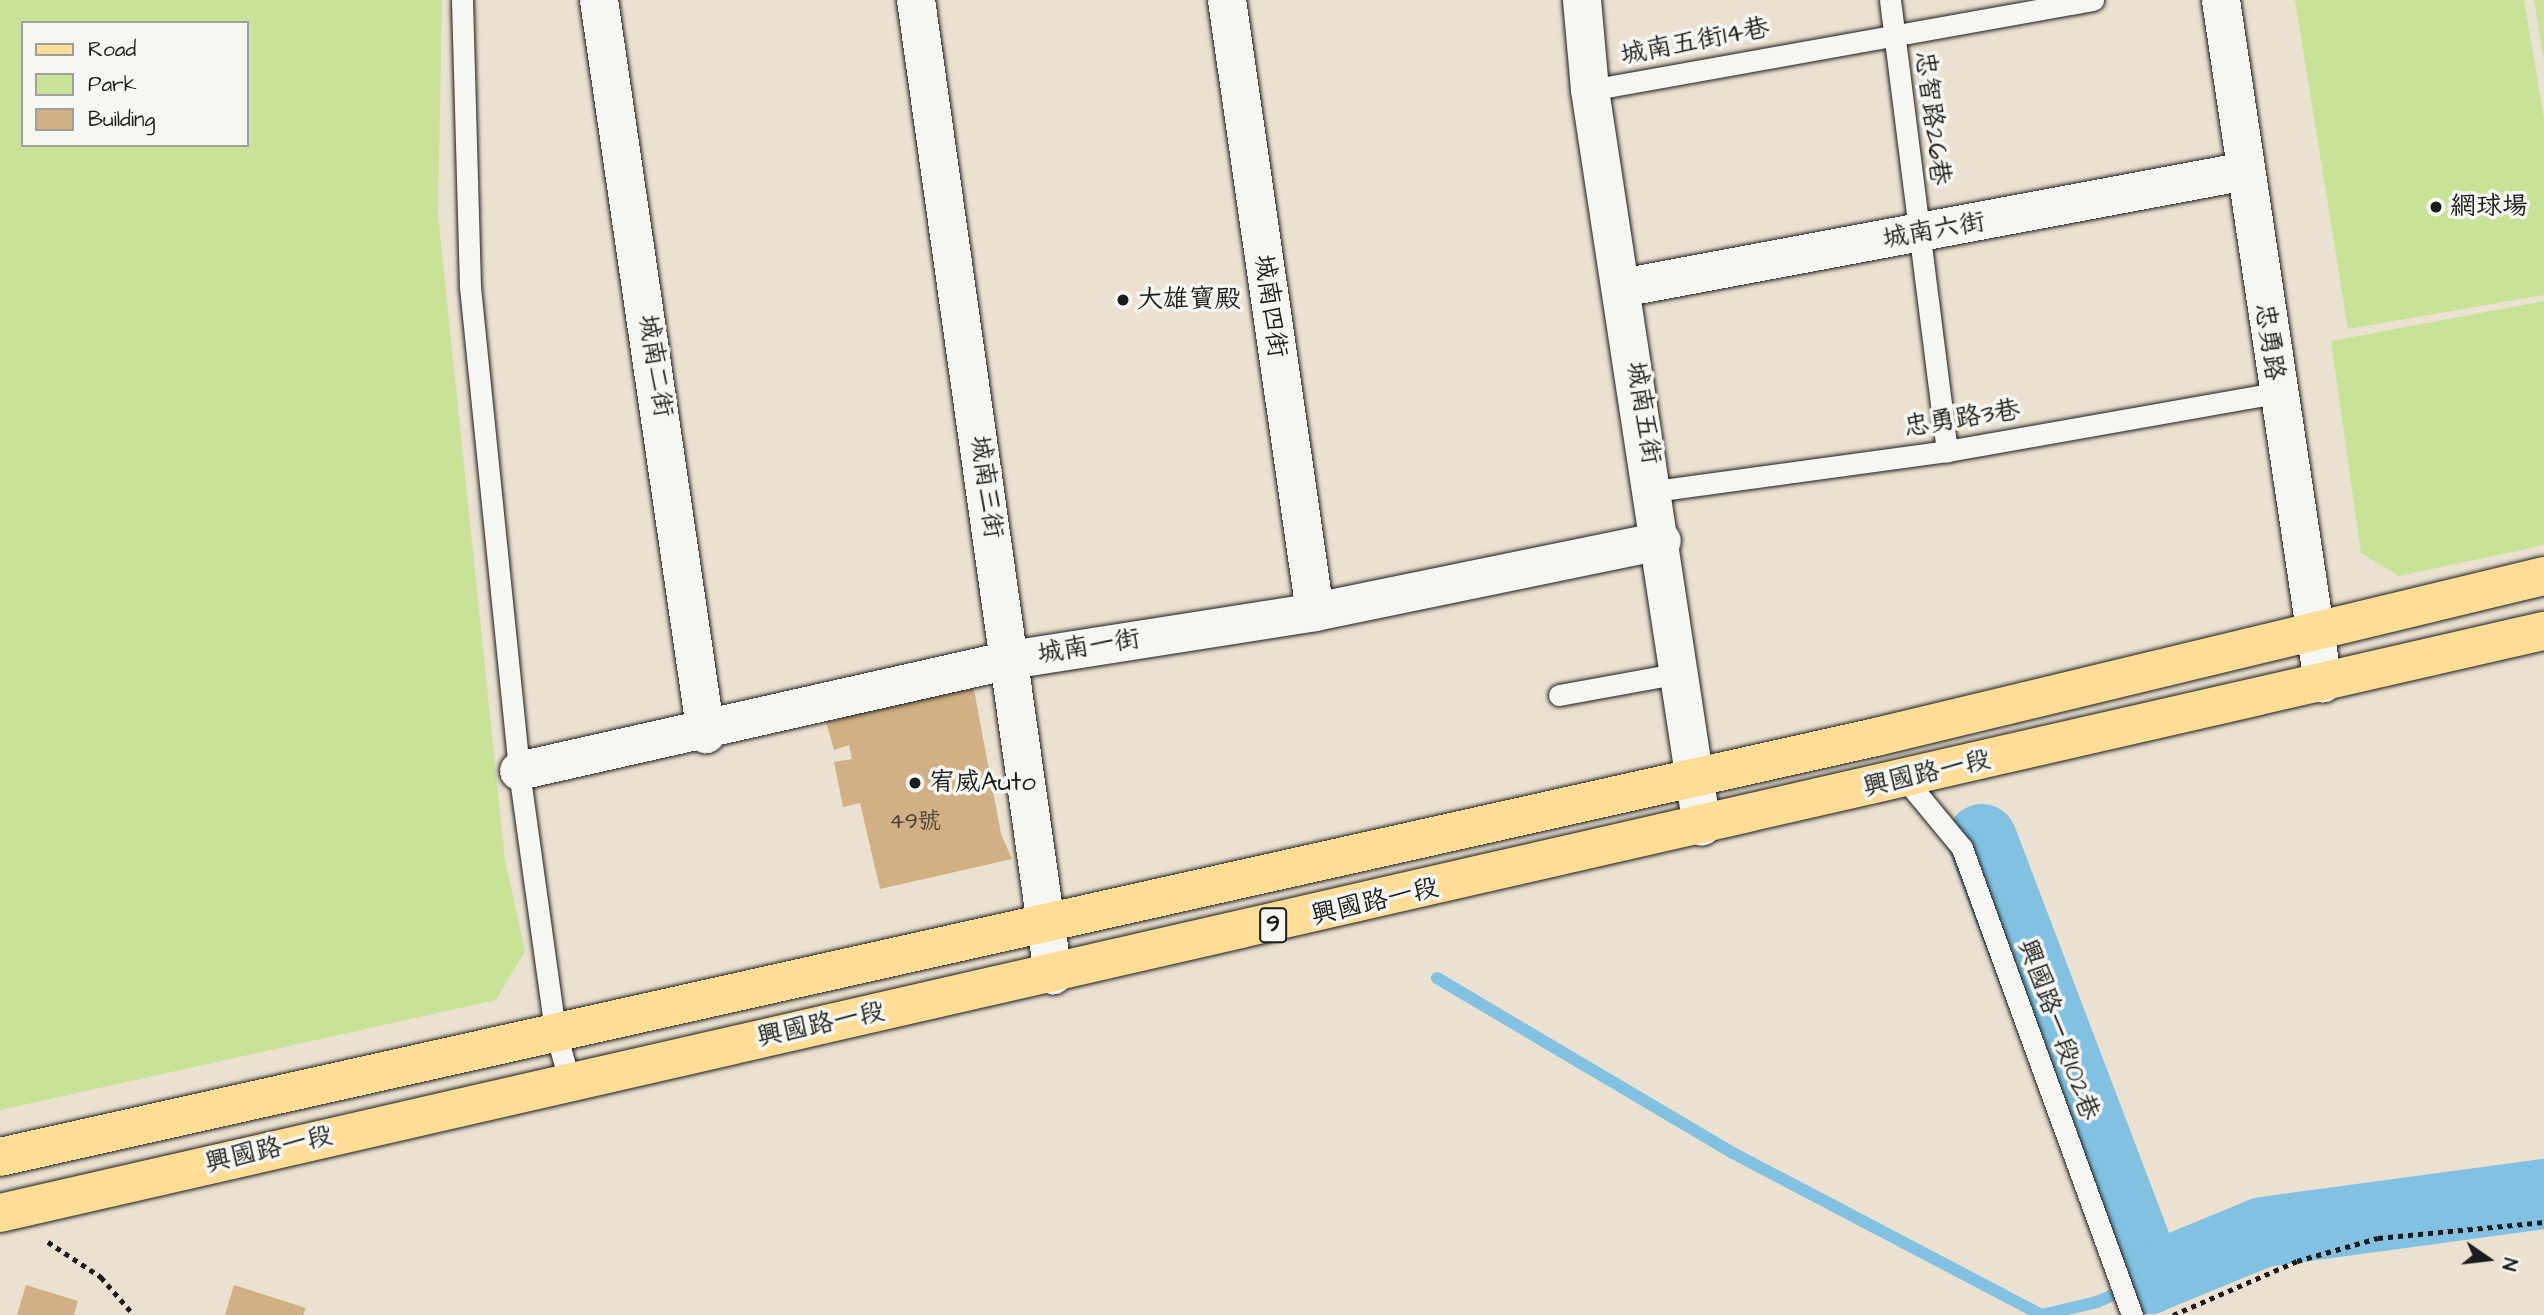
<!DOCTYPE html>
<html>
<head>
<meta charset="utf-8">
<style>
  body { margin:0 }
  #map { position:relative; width:2544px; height:1315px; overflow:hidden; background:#ebe1d1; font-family:"Architects Daughter","LXGW WenKai TC",sans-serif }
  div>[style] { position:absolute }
  .green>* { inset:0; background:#c8e298 }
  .stream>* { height:12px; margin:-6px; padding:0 6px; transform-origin:6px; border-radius:6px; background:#82c1e2 }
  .river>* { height:70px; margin:-35px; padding:0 35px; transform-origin:35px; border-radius:35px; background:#82c1e2 }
  .building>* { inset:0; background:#d0b084 }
  .path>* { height:4.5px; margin-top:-2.25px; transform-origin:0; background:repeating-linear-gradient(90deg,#1c1c1c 0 5px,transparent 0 10px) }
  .roads { filter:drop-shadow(0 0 2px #1c1c1c) drop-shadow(0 0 2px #1c1c1c) }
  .lane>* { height:21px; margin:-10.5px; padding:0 10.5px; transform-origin:10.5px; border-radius:10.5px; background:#f6f6f2 }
  .street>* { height:38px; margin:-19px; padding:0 19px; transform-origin:19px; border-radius:19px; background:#f6f6f2 }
  .primary>* { height:38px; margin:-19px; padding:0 19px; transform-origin:19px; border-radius:19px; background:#fedd96 }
  .dots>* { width:19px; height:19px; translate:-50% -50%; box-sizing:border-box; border:4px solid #f6f6f2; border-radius:50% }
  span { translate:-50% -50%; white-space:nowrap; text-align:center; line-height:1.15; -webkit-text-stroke:7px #f6f6f2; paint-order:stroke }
  .number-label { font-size:23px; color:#494136 }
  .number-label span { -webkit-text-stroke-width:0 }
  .shield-label span { padding:2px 5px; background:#f6f6f2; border:2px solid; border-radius:5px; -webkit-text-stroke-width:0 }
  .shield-label { font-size:24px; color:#1c1c1c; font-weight:700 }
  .street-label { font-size:26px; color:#1c1c1c }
  .poi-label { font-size:26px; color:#1c1c1c }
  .left { translate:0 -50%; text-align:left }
  .legend { position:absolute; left:21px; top:21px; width:228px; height:126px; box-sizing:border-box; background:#f6f6f2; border:2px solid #9f9f9c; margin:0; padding:9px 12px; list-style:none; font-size:21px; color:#1c1c1c }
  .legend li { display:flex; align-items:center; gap:14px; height:35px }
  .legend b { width:35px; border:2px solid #9f9f9c }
  .north { position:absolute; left:2453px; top:1224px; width:70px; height:70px; -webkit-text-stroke:5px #f6f6f2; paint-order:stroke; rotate:104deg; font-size:19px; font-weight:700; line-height:28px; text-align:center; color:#1c1c1c }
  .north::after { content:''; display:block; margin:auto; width:24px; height:32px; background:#1c1c1c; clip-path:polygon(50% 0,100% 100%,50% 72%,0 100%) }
</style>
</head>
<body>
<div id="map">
  <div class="green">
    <div style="clip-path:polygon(evenodd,0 0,442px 0,438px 215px,505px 860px,525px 951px,496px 1000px,0 1110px,0 0,23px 23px,247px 23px,247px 145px,23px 145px,23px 23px)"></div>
    <div style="clip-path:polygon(2295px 0,2524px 0,2544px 119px,2544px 295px,2348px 329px)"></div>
    <div style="clip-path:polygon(2534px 0,2544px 0,2544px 61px)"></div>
    <div style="clip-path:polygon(2544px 301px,2544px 545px,2399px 576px,2361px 553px,2331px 341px)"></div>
  </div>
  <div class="stream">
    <div style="left:1437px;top:978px;width:344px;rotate:30.6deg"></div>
    <div style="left:1733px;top:1153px;width:348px;rotate:27.7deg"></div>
    <div style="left:2042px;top:1315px;width:57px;rotate:-13.3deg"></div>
    <div style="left:2097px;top:1302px;width:57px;rotate:-23.9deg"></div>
  </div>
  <div class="river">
    <div style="left:1982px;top:839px;width:471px;rotate:69.2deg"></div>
    <div style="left:2149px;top:1279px;width:123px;rotate:-22.4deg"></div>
    <div style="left:2263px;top:1232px;width:284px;rotate:-7.7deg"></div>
  </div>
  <div class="building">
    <div style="clip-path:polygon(971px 674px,1001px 834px,1012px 859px,880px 889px,860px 803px,843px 807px,834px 762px,852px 759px,849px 745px,834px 750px,826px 722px,841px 719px,837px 703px)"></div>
    <div style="clip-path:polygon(26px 1285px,78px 1301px,74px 1315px,17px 1315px)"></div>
    <div style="clip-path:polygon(234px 1285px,306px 1308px,303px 1315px,225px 1315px)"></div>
  </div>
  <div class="path">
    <div style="left:48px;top:1242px;width:64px;rotate:33.4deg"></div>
    <div style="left:101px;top:1277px;width:50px;rotate:49deg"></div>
    <div style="left:2173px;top:1315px;width:135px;rotate:-23.5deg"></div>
    <div style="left:2297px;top:1261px;width:84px;rotate:-15.9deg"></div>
    <div style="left:2378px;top:1238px;width:167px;rotate:-5.5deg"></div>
  </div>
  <div class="roads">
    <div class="lane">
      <div style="left:462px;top:0;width:287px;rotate:88.4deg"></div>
      <div style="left:470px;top:287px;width:486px;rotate:84.2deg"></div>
      <div style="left:519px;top:771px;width:261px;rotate:82.1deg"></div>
      <div style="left:555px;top:1030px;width:51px;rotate:74.1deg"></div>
      <div style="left:1890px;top:0;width:455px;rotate:82.8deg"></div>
      <div style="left:1590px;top:90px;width:511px;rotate:-10.14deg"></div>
      <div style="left:1655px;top:491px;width:295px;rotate:-7.8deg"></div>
      <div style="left:1947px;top:451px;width:334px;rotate:-10deg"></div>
      <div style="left:1559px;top:695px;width:123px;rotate:-10.3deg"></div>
      <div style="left:1905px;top:779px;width:89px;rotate:50.4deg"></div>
      <div style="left:1962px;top:848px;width:497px;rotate:70deg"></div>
    </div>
    <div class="street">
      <div style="left:599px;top:0;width:742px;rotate:81.71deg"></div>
      <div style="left:916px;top:0;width:985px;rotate:82deg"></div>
      <div style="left:1227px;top:0;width:618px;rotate:81.82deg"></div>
      <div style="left:1582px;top:0;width:90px;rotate:84.9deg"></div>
      <div style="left:1590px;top:90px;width:745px;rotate:81.36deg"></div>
      <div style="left:2221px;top:0;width:691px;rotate:81.51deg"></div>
      <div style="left:1622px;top:288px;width:635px;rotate:-10.62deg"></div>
      <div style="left:519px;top:771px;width:503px;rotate:-12.74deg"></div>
      <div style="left:1010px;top:660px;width:309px;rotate:-8.9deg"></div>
      <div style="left:1315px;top:612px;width:354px;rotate:-11.6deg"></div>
    </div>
    <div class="primary">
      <div style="left:0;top:1157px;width:1922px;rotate:-12.62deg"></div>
      <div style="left:1876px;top:737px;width:687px;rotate:-13.55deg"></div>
      <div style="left:0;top:1213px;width:2610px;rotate:-12.89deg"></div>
    </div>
  </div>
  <div class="dots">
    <div style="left:2436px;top:207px;background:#1c1c1c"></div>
    <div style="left:1123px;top:300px;background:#1c1c1c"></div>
    <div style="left:915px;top:783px;background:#1c1c1c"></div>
  </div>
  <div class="number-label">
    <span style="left:915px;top:821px">49號</span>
  </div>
  <div class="shield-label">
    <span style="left:1273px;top:925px">9</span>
  </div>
  <div class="street-label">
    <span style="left:1695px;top:42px;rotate:-11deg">城南五街14巷</span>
    <span style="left:1932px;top:118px;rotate:83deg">忠智路26巷</span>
    <span style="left:1934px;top:231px;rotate:-10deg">城南六街</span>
    <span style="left:1270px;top:306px;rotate:82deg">城南四街</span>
    <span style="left:2269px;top:342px;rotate:82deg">忠勇路</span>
    <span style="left:655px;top:366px;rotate:81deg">城南二街</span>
    <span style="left:1643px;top:413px;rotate:81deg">城南五街</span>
    <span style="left:1962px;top:419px;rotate:-9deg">忠勇路3巷</span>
    <span style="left:986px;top:487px;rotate:82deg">城南三街</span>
    <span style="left:1089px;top:647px;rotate:-9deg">城南一街</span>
    <span style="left:1927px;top:774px;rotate:-13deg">興國路一段</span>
    <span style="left:1375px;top:902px;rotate:-13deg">興國路一段</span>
    <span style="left:821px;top:1025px;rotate:-12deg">興國路一段</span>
    <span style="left:2058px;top:1030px;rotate:70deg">興國路一段102巷</span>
    <span style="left:269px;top:1150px;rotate:-13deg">興國路一段</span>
  </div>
  <div class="poi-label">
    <span class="left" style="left:2450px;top:207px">網球場</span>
    <span class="left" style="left:1137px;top:300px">大雄寶殿</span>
    <span class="left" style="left:929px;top:783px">宥威Auto</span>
  </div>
  <ul class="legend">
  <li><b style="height:9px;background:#fedd96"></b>Road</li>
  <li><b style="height:19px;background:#c8e298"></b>Park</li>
  <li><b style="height:19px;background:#d0b084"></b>Building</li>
  </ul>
  <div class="north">N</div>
</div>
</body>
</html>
